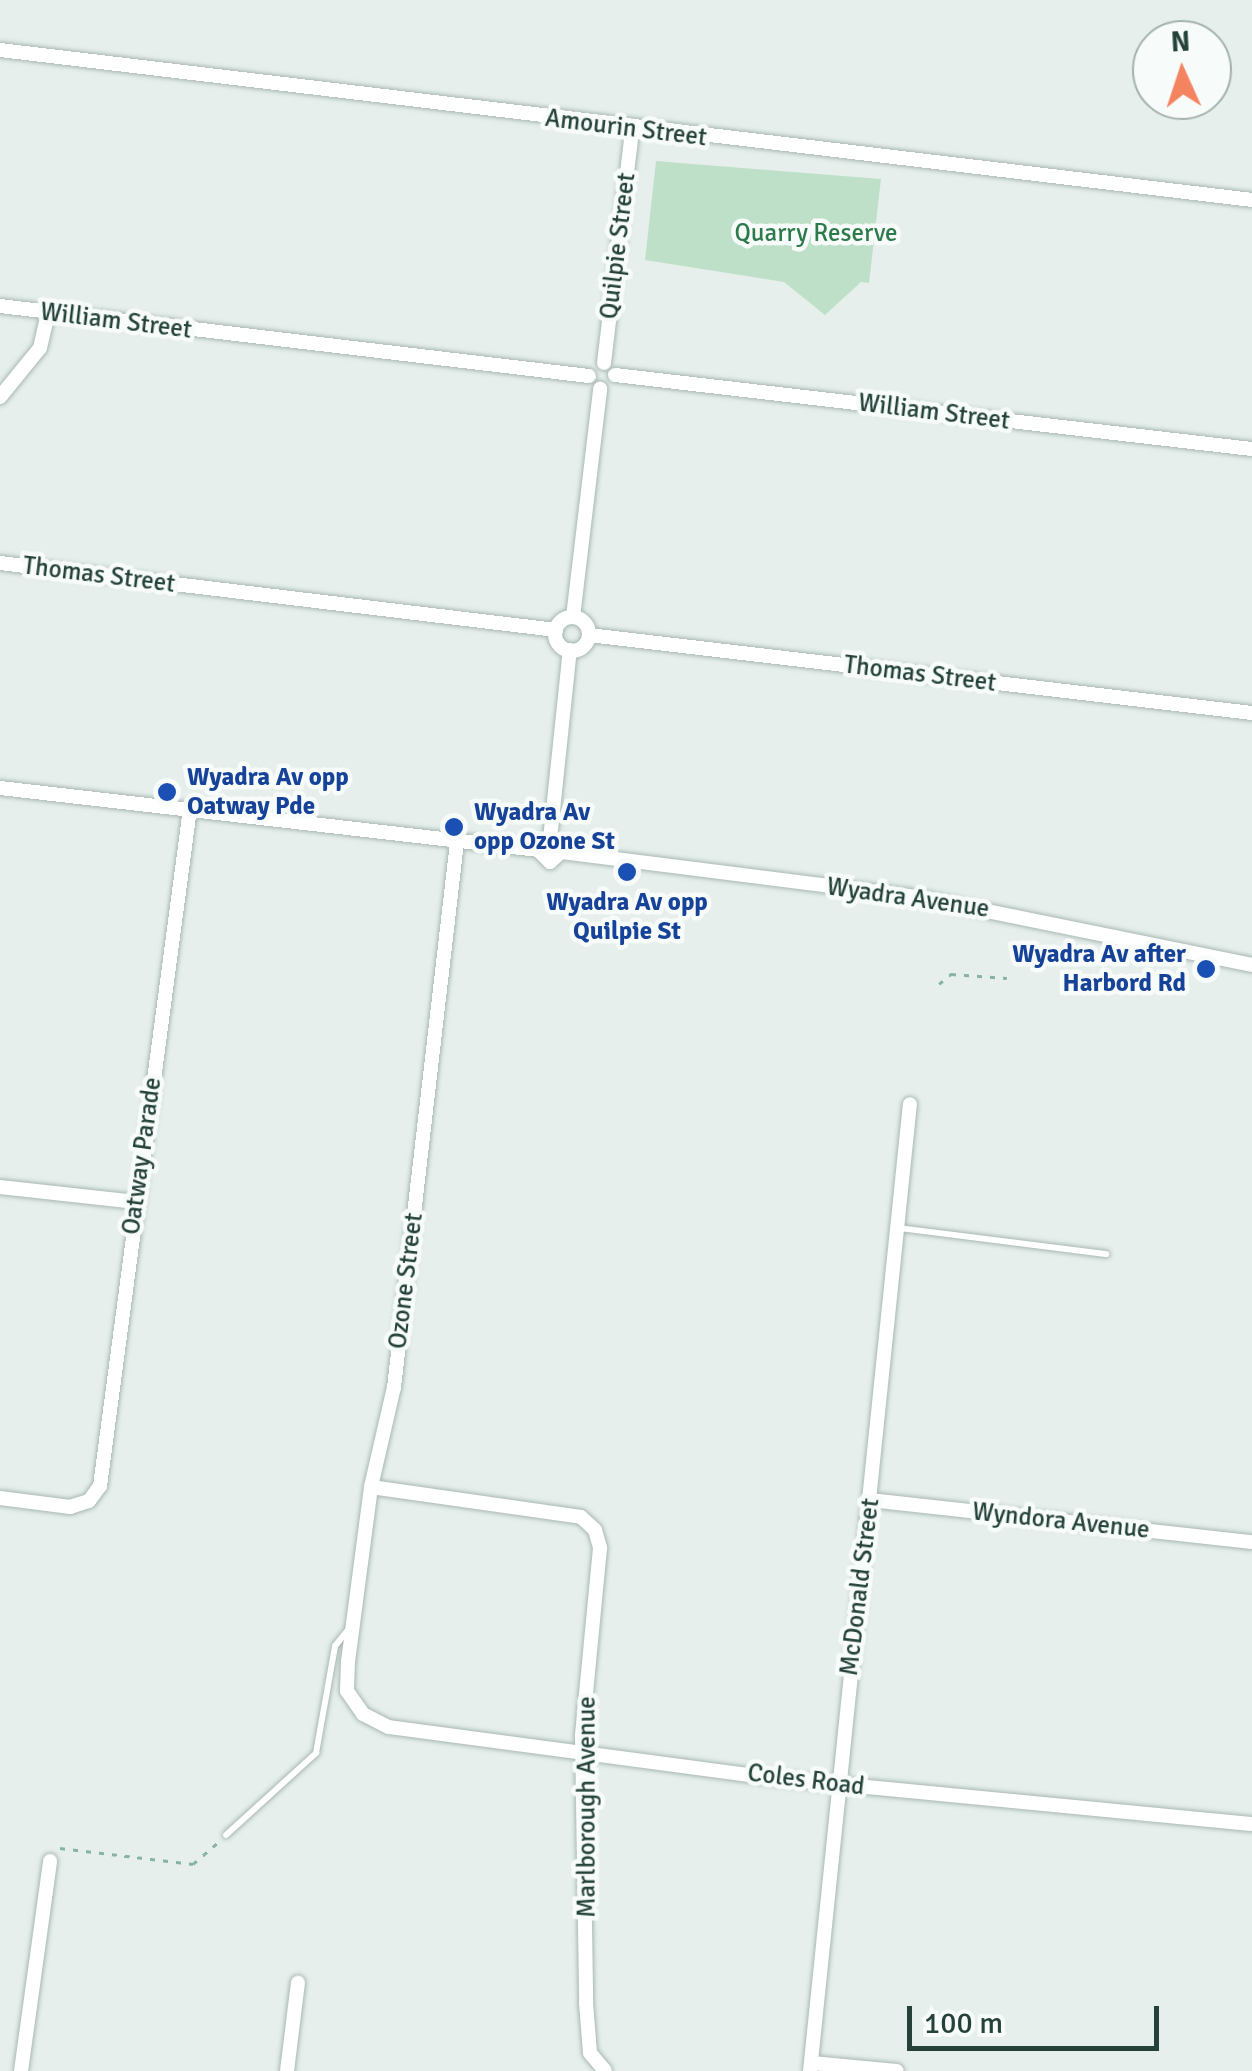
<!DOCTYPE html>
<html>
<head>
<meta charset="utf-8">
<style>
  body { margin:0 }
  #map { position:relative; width:1252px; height:2071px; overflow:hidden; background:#e6efeb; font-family:Signika,sans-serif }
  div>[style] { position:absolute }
  .green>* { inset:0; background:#bfe0c8 }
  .path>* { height:2.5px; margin-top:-1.25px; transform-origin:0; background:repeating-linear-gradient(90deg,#86b3a5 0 5px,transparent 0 13px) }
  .roads { filter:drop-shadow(0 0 2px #a8b8b2) drop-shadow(0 0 2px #a8b8b2) }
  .service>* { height:6px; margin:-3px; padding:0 3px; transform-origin:3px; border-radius:3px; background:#fff }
  .minor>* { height:14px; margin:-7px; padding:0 7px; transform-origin:7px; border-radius:7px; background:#fff }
  .minor>.ring { margin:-7px; padding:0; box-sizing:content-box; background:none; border:14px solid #fff; border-radius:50% }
  .dots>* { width:28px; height:28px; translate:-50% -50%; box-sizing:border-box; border:5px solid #f7fbf9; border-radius:50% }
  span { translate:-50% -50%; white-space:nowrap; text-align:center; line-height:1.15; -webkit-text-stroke:9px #f7fbf9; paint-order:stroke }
  .street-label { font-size:25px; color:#24423a }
  .park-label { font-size:25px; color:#2d7a4b }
  .transit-label { font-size:25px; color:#164399; font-weight:700 }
  .left { translate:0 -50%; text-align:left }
  .right { translate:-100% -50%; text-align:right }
  .north { position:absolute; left:1132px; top:20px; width:100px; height:100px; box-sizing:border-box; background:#f7fbf9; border:2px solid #a3b1ad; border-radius:50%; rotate:357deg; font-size:28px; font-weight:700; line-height:40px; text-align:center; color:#24423a }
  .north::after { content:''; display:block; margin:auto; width:35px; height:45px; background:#f4845f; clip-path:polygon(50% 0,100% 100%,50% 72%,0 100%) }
  .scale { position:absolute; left:907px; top:2006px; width:252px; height:45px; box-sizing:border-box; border:5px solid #24423a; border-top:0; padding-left:12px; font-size:30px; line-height:35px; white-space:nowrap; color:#24423a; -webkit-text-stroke:8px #f7fbf9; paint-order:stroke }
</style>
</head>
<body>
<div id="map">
  <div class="green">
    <div style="clip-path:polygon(656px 161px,881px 179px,869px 283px,861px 282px,825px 315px,784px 282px,645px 260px)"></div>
  </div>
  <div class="path">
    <div style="left:939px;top:984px;width:16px;rotate:-40deg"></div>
    <div style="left:951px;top:974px;width:56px;rotate:4.1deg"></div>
    <div style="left:60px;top:1848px;width:134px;rotate:6.9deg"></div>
    <div style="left:193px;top:1864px;width:33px;rotate:-41deg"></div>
  </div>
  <div class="roads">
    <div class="service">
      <div style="left:899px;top:1228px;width:209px;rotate:7.2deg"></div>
      <div style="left:226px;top:1835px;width:122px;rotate:-42.3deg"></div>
      <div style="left:316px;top:1753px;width:109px;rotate:-79.9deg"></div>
      <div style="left:335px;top:1646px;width:21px;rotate:-51deg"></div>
    </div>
    <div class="minor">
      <div style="left:0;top:50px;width:1261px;rotate:6.83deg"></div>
      <div style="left:0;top:306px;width:593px;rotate:6.78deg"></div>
      <div style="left:604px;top:363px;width:235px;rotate:-83.1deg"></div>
      <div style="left:615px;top:375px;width:641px;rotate:6.63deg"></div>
      <div style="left:0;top:397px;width:63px;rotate:-50.8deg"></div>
      <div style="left:40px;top:348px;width:37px;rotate:-77deg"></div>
      <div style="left:0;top:563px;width:560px;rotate:6.87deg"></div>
      <div style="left:573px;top:617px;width:230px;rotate:-83.2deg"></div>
      <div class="ring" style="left:555px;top:617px;width:20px;height:20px"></div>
      <div style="left:589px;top:635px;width:668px;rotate:6.71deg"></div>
      <div style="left:0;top:788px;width:542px;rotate:6.57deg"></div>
      <div style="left:550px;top:839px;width:190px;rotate:-84deg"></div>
      <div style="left:457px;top:842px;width:549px;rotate:96.59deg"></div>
      <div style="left:394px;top:1387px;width:103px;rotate:103deg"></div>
      <div style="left:371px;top:1487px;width:176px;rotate:97.5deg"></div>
      <div style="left:348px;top:1661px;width:30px;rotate:92deg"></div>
      <div style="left:347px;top:1691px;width:28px;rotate:55deg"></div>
      <div style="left:363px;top:1714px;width:29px;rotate:27deg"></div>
      <div style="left:389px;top:1727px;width:387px;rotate:7.6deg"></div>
      <div style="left:773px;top:1778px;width:481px;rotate:5.5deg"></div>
      <div style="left:538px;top:850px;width:17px;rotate:45deg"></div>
      <div style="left:550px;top:862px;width:15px;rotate:-42deg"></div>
      <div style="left:561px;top:852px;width:365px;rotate:7.2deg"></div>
      <div style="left:923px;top:898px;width:336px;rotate:11.5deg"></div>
      <div style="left:0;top:1187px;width:137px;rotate:6.3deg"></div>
      <div style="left:371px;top:1487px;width:212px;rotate:8.1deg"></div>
      <div style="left:581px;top:1517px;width:19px;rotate:43deg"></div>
      <div style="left:595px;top:1530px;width:19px;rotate:74deg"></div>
      <div style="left:600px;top:1548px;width:188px;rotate:95.5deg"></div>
      <div style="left:582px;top:1735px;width:268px;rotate:89.1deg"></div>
      <div style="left:586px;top:2003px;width:50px;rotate:85.4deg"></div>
      <div style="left:590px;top:2053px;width:23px;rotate:50deg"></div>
      <div style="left:0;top:1498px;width:71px;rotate:7.3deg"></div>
      <div style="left:70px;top:1507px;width:20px;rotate:-18deg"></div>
      <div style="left:89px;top:1501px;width:19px;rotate:-54deg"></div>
      <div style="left:100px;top:1486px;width:683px;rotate:-82.43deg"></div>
      <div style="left:870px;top:1500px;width:384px;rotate:6.3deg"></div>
      <div style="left:812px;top:2063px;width:85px;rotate:5.4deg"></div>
      <div style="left:21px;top:2071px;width:212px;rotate:-82.1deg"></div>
      <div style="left:287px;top:2071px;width:89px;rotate:-82.9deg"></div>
      <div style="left:810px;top:2071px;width:972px;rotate:-84.1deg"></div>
    </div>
  </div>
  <div class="dots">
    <div style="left:167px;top:792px;background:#1a4fb4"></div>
    <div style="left:454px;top:827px;background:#1a4fb4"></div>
    <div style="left:627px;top:872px;background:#1a4fb4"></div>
    <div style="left:1206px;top:969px;background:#1a4fb4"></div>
  </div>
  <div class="street-label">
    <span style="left:626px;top:128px;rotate:7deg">Amourin Street</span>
    <span style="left:618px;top:246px;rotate:-83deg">Quilpie Street</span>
    <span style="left:116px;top:321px;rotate:7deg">William Street</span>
    <span style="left:934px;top:412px;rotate:7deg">William Street</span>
    <span style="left:99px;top:575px;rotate:7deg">Thomas Street</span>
    <span style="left:920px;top:674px;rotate:7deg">Thomas Street</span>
    <span style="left:908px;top:898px;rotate:8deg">Wyadra Avenue</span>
    <span style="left:142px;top:1156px;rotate:-82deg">Oatway Parade</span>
    <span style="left:406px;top:1281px;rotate:-83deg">Ozone Street</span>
    <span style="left:1061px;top:1521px;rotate:6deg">Wyndora Avenue</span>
    <span style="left:860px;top:1587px;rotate:-83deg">McDonald Street</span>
    <span style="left:806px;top:1780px;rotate:7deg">Coles Road</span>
    <span style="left:587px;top:1807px;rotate:-90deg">Marlborough Avenue</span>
  </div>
  <div class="park-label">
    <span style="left:816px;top:233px">Quarry Reserve</span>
  </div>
  <div class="transit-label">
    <span class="left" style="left:187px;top:792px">Wyadra Av opp<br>Oatway Pde</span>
    <span class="left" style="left:474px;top:827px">Wyadra Av<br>opp Ozone St</span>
    <span style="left:627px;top:917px">Wyadra Av opp<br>Quilpie St</span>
    <span class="right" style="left:1186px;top:969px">Wyadra Av after<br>Harbord Rd</span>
  </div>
  <div class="north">N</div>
  <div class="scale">100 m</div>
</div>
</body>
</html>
